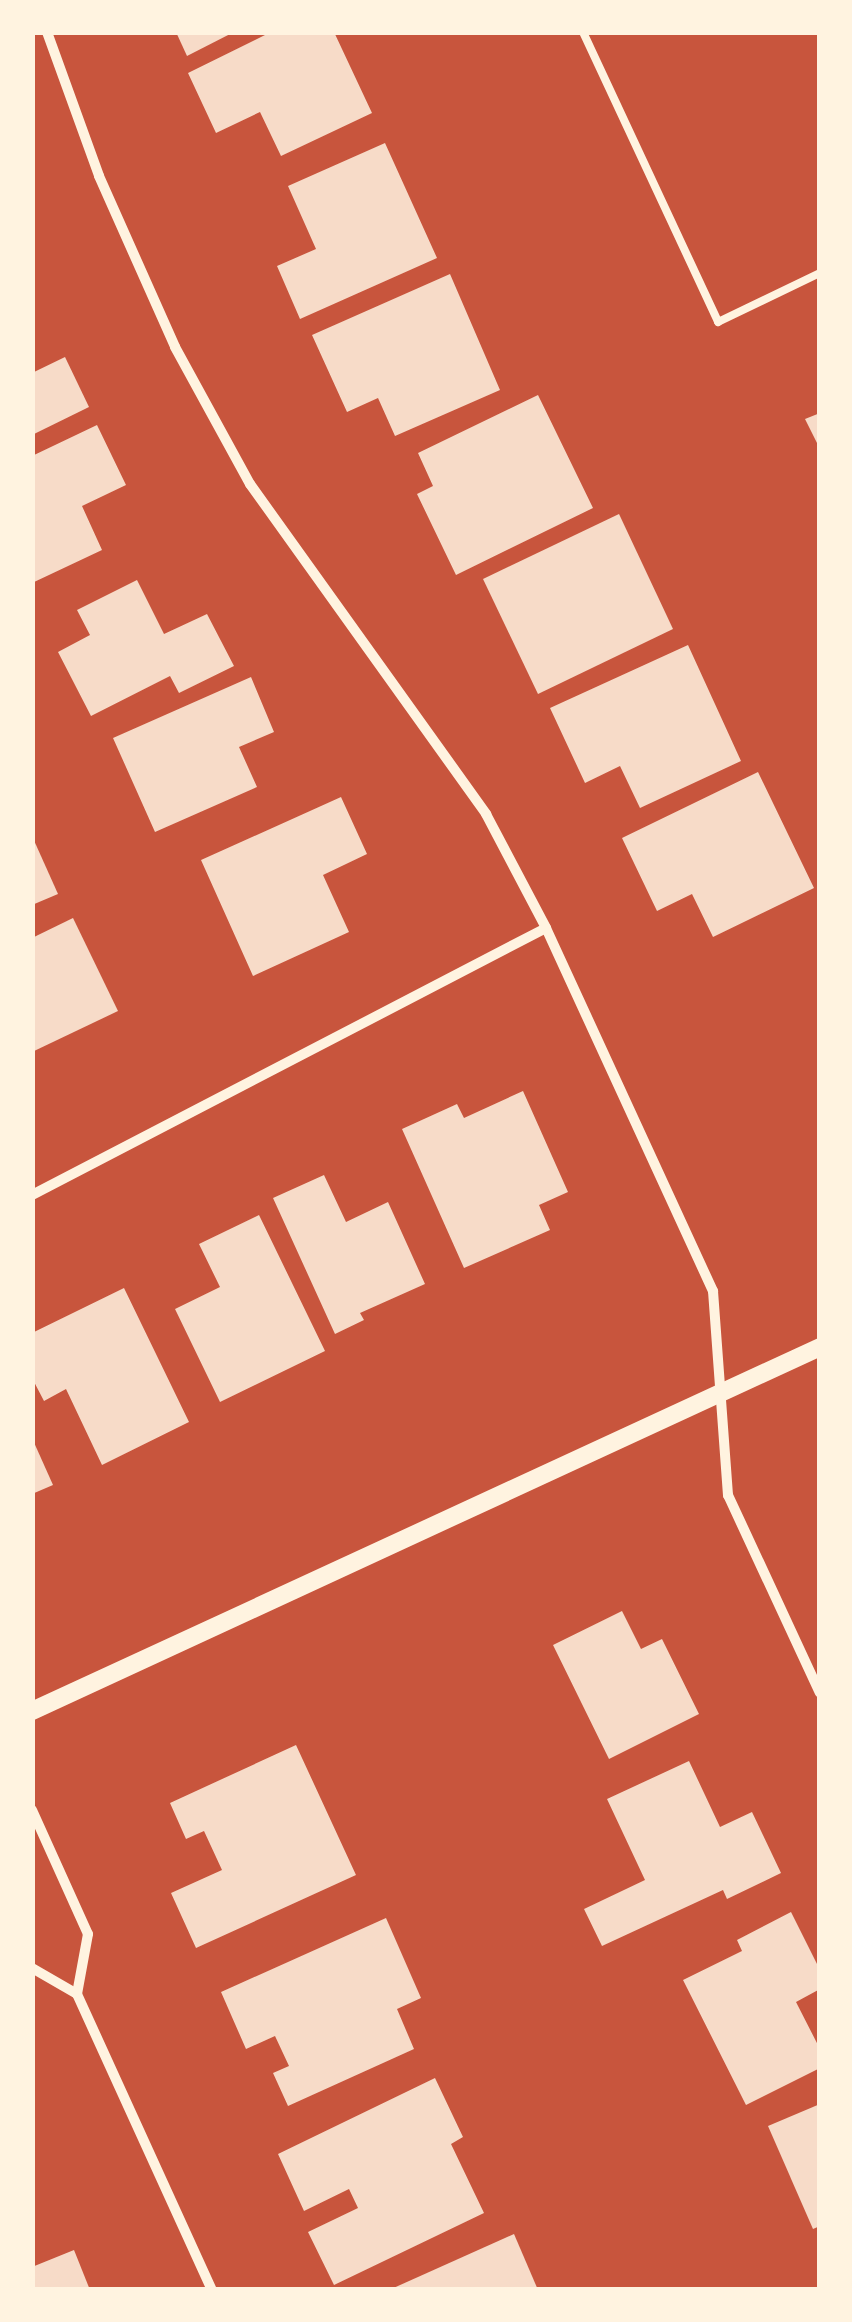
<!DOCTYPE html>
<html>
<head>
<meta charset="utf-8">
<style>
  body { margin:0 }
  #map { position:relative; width:852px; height:2322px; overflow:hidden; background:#c8553d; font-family:Montserrat,sans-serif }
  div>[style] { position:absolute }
  .building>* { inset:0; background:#f7dbc8 }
  .service>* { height:8px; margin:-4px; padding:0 4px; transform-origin:4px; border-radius:4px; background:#fff3e0 }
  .minor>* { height:10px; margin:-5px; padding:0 5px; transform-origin:5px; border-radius:5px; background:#fff3e0 }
  .tertiary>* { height:18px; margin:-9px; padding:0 9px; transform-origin:9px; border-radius:9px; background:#fff3e0 }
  span { translate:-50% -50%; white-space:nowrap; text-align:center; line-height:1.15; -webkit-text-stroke:8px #fff3e0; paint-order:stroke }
  .frame { position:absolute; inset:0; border:35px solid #fff3e0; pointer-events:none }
</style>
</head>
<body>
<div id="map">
  <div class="building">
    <div style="clip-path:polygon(176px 32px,234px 32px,187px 56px)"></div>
    <div style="clip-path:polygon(271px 32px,334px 32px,372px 113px,281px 156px,260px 112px,216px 133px,188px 73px)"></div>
    <div style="clip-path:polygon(385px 143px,437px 258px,300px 319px,277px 266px,316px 249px,288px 186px)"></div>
    <div style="clip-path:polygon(450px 274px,500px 390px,395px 436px,378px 398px,347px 412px,312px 335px)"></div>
    <div style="clip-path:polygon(65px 357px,89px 407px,32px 435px,32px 373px)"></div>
    <div style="clip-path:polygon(538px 395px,593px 508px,456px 575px,417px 494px,433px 486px,418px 453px)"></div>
    <div style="clip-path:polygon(820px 413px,820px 449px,805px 419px)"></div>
    <div style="clip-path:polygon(97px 425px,126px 485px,82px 506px,102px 550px,32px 583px,32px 456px)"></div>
    <div style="clip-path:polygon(619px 514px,673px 629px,538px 694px,483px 579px)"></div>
    <div style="clip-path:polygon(137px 580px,164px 634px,207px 614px,234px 666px,179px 693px,170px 676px,91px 716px,58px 652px,90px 635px,77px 610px)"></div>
    <div style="clip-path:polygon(688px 645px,741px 761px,640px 808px,620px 766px,585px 783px,550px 708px)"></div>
    <div style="clip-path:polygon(251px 677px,274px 732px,239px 747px,257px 787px,155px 832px,113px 738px)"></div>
    <div style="clip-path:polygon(758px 772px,814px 888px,713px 937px,692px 894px,657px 911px,622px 838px)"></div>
    <div style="clip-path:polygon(341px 797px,367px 854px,323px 875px,349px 932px,253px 976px,201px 860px)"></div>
    <div style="clip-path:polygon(32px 836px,58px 894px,32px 905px)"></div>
    <div style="clip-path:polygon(73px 918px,118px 1011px,32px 1052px,32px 938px)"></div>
    <div style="clip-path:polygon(523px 1091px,568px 1192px,539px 1205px,550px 1230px,464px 1268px,402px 1129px,457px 1104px,464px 1118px)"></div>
    <div style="clip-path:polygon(324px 1175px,346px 1222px,388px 1202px,425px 1284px,360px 1313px,364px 1320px,335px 1334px,273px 1198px)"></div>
    <div style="clip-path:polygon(259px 1215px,325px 1351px,220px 1402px,175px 1309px,220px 1287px,199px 1244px)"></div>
    <div style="clip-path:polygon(124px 1288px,189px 1422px,102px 1465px,66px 1389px,44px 1401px,32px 1378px,32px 1333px)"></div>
    <div style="clip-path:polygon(32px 1438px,53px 1485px,32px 1494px)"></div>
    <div style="clip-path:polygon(622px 1611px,641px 1649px,662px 1639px,699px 1714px,609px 1759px,553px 1645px)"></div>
    <div style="clip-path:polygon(296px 1745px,356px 1875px,196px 1948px,171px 1893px,222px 1870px,204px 1831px,186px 1839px,170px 1803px)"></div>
    <div style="clip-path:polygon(689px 1761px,720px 1827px,752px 1812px,781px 1873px,727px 1899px,723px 1890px,602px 1946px,584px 1909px,645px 1880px,607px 1799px)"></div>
    <div style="clip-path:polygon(791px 1912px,820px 1970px,820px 1989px,796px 2002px,820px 2049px,820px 2068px,746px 2105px,683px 1980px,742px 1951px,737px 1940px)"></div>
    <div style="clip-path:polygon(386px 1918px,421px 1998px,397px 2009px,414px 2049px,288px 2106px,273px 2073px,289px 2066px,275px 2036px,246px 2049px,221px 1992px)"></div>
    <div style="clip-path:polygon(435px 2078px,463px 2137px,451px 2144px,484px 2213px,334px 2285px,308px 2232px,358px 2208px,349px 2189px,304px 2211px,278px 2154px)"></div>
    <div style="clip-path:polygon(820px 2104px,820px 2226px,813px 2229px,768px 2126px)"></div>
    <div style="clip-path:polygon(514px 2234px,538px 2290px,389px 2290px)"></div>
    <div style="clip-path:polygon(74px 2250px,90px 2290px,32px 2290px,32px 2267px)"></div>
  </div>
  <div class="service">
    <div style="left:583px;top:32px;width:320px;rotate:65deg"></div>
    <div style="left:718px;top:322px;width:113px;rotate:-25.7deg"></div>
  </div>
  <div class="minor">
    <div style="left:47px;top:32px;width:153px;rotate:70.1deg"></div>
    <div style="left:99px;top:176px;width:187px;rotate:66deg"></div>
    <div style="left:175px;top:347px;width:156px;rotate:61.3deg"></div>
    <div style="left:250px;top:484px;width:406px;rotate:54.4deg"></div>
    <div style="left:486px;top:814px;width:129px;rotate:62.2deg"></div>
    <div style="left:546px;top:928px;width:400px;rotate:65.3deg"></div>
    <div style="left:713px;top:1291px;width:205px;rotate:85.8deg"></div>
    <div style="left:728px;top:1495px;width:218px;rotate:65.1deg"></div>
    <div style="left:32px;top:1195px;width:579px;rotate:-27.45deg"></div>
    <div style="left:32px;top:1810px;width:136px;rotate:65.7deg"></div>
    <div style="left:88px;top:1934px;width:61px;rotate:100.4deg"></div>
    <div style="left:32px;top:1968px;width:52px;rotate:30deg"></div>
    <div style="left:77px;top:1994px;width:325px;rotate:65.5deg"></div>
  </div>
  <div class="tertiary">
    <div style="left:32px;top:1711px;width:868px;rotate:-24.79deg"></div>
  </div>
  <div class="frame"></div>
</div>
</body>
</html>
